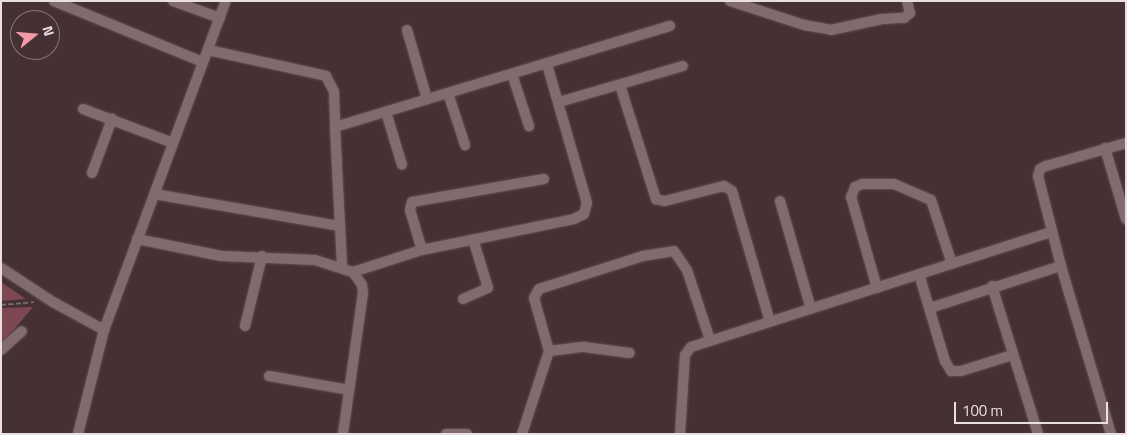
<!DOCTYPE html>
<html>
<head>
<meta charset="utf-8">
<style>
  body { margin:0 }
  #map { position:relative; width:1127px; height:435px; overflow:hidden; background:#453134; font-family:"Titillium Web",sans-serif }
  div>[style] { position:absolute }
  .green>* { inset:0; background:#7d4852 }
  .path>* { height:2px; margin-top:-1px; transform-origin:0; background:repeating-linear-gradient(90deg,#7b696b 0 5px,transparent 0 7.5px) }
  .roads { filter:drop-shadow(0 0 1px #605053) drop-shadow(0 0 1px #605053) }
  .minor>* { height:10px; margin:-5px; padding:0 5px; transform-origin:5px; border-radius:5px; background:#826b6e }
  span { translate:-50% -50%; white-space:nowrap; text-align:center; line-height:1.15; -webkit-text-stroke:4.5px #453134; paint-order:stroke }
  .frame { position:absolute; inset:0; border:2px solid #ebdee0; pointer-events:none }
  .north { position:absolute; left:10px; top:10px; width:50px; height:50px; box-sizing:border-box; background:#453134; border:1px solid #877679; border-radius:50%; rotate:73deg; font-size:14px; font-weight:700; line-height:20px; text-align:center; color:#ebdee0 }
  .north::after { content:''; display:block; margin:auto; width:18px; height:22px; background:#f39aa9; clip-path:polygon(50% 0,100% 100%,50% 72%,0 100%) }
  .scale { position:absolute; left:954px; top:402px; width:154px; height:22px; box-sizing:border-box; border:2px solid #ebdee0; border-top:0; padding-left:6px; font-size:15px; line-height:18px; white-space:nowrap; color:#ebdee0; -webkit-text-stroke:4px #453134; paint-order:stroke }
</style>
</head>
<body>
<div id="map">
  <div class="green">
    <div style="clip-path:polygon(1px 282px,26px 299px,1px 301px)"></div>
    <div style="clip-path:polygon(33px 307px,1px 345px,1px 308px)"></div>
  </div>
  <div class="path">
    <div style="left:1px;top:305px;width:33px;rotate:-5deg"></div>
  </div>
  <div class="roads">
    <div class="minor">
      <div style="left:54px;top:1px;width:161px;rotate:22.3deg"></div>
      <div style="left:173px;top:1px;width:50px;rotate:19.9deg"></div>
      <div style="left:730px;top:1px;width:78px;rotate:18deg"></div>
      <div style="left:804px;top:25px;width:27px;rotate:10deg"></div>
      <div style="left:831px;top:30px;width:52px;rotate:-12.2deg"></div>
      <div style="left:882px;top:19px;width:22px;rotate:-3deg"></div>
      <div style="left:904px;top:18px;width:8px;rotate:-40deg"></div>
      <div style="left:910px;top:13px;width:12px;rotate:-104deg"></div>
      <div style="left:407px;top:30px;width:72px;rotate:73.8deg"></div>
      <div style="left:208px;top:50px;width:121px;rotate:12.4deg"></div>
      <div style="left:326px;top:76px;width:18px;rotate:63deg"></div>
      <div style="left:334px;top:92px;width:35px;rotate:88deg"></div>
      <div style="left:335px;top:127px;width:350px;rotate:-16.8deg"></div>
      <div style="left:512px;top:74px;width:55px;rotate:71.9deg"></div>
      <div style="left:620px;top:85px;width:120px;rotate:72.5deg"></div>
      <div style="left:656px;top:199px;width:9px;rotate:13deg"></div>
      <div style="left:665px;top:201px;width:61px;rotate:-14.3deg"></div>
      <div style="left:724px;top:186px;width:9px;rotate:32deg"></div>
      <div style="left:732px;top:191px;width:136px;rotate:73.8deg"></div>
      <div style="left:448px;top:93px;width:55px;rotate:71.9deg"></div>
      <div style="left:559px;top:102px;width:129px;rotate:-16.2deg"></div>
      <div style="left:83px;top:109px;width:96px;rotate:20.7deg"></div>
      <div style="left:386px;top:112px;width:55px;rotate:73.2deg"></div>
      <div style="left:335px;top:127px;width:139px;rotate:87.1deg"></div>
      <div style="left:1105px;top:148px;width:74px;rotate:73.5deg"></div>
      <div style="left:92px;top:173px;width:58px;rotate:-69.7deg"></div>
      <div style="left:154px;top:194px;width:189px;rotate:9.8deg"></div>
      <div style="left:780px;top:201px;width:112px;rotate:74deg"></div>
      <div style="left:137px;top:239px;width:86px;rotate:11.4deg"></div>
      <div style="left:221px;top:256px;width:94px;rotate:2.4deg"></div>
      <div style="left:315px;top:260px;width:40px;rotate:18deg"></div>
      <div style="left:353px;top:272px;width:16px;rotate:55deg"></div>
      <div style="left:362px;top:285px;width:8px;rotate:83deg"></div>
      <div style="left:363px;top:293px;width:142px;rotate:98.1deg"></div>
      <div style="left:422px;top:250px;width:42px;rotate:-106.7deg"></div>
      <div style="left:410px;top:210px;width:8px;rotate:-76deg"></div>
      <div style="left:412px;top:202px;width:134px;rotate:-9.9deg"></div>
      <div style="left:1px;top:268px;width:62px;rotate:33.2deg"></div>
      <div style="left:53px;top:302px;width:58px;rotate:28.8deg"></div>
      <div style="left:353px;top:272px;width:72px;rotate:-17.7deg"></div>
      <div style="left:422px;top:250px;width:155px;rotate:-11.5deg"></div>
      <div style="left:574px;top:219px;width:11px;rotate:-27deg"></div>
      <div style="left:584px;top:214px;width:11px;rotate:-75deg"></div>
      <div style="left:587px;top:203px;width:145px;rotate:-106.1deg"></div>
      <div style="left:919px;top:274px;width:91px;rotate:73.4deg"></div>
      <div style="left:945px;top:361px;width:12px;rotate:59deg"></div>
      <div style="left:951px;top:371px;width:10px"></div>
      <div style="left:961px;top:371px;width:53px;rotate:-17.4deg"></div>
      <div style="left:992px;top:286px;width:155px;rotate:72.7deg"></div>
      <div style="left:877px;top:288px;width:95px;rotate:-105.9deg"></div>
      <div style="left:851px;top:197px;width:11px;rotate:-68deg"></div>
      <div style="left:855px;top:187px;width:8px;rotate:-23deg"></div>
      <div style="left:862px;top:184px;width:32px"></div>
      <div style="left:894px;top:184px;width:40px;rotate:23.4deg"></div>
      <div style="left:931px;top:200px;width:67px;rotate:71.8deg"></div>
      <div style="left:463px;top:299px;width:27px;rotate:-24deg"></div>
      <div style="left:488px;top:288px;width:51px;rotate:-107deg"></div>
      <div style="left:930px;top:308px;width:138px;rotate:-17.8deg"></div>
      <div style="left:245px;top:326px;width:72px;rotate:-76.3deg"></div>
      <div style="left:1px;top:350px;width:28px;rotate:-42deg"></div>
      <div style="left:549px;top:351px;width:35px;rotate:-7deg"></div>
      <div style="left:584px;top:347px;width:46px;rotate:7.4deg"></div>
      <div style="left:269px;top:376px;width:81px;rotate:9.9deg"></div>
      <div style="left:78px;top:434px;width:107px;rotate:-76deg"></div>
      <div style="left:104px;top:330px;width:351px;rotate:-69.7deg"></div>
      <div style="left:446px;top:434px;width:21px"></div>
      <div style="left:522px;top:434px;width:87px;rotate:-72deg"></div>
      <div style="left:549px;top:351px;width:55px;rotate:-105.8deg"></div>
      <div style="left:534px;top:298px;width:10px;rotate:-61deg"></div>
      <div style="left:539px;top:289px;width:109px;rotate:-17.6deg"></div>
      <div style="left:643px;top:256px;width:31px;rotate:-9deg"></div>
      <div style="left:674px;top:251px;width:23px;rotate:56deg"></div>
      <div style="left:687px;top:270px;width:74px;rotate:71.8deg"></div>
      <div style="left:680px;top:434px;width:79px;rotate:-86.4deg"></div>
      <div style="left:685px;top:355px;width:10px;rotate:-53deg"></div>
      <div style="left:691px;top:347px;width:379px;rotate:-17.7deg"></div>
      <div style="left:1111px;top:434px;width:175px;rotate:-106.6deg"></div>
      <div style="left:1061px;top:266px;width:93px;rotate:-104.3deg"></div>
      <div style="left:1038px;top:176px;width:7px;rotate:-74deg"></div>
      <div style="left:1040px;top:169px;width:7px;rotate:-27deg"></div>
      <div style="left:1046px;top:166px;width:83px;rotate:-16deg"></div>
    </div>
  </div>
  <div class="frame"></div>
  <div class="north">N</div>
  <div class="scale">100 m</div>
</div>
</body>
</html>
